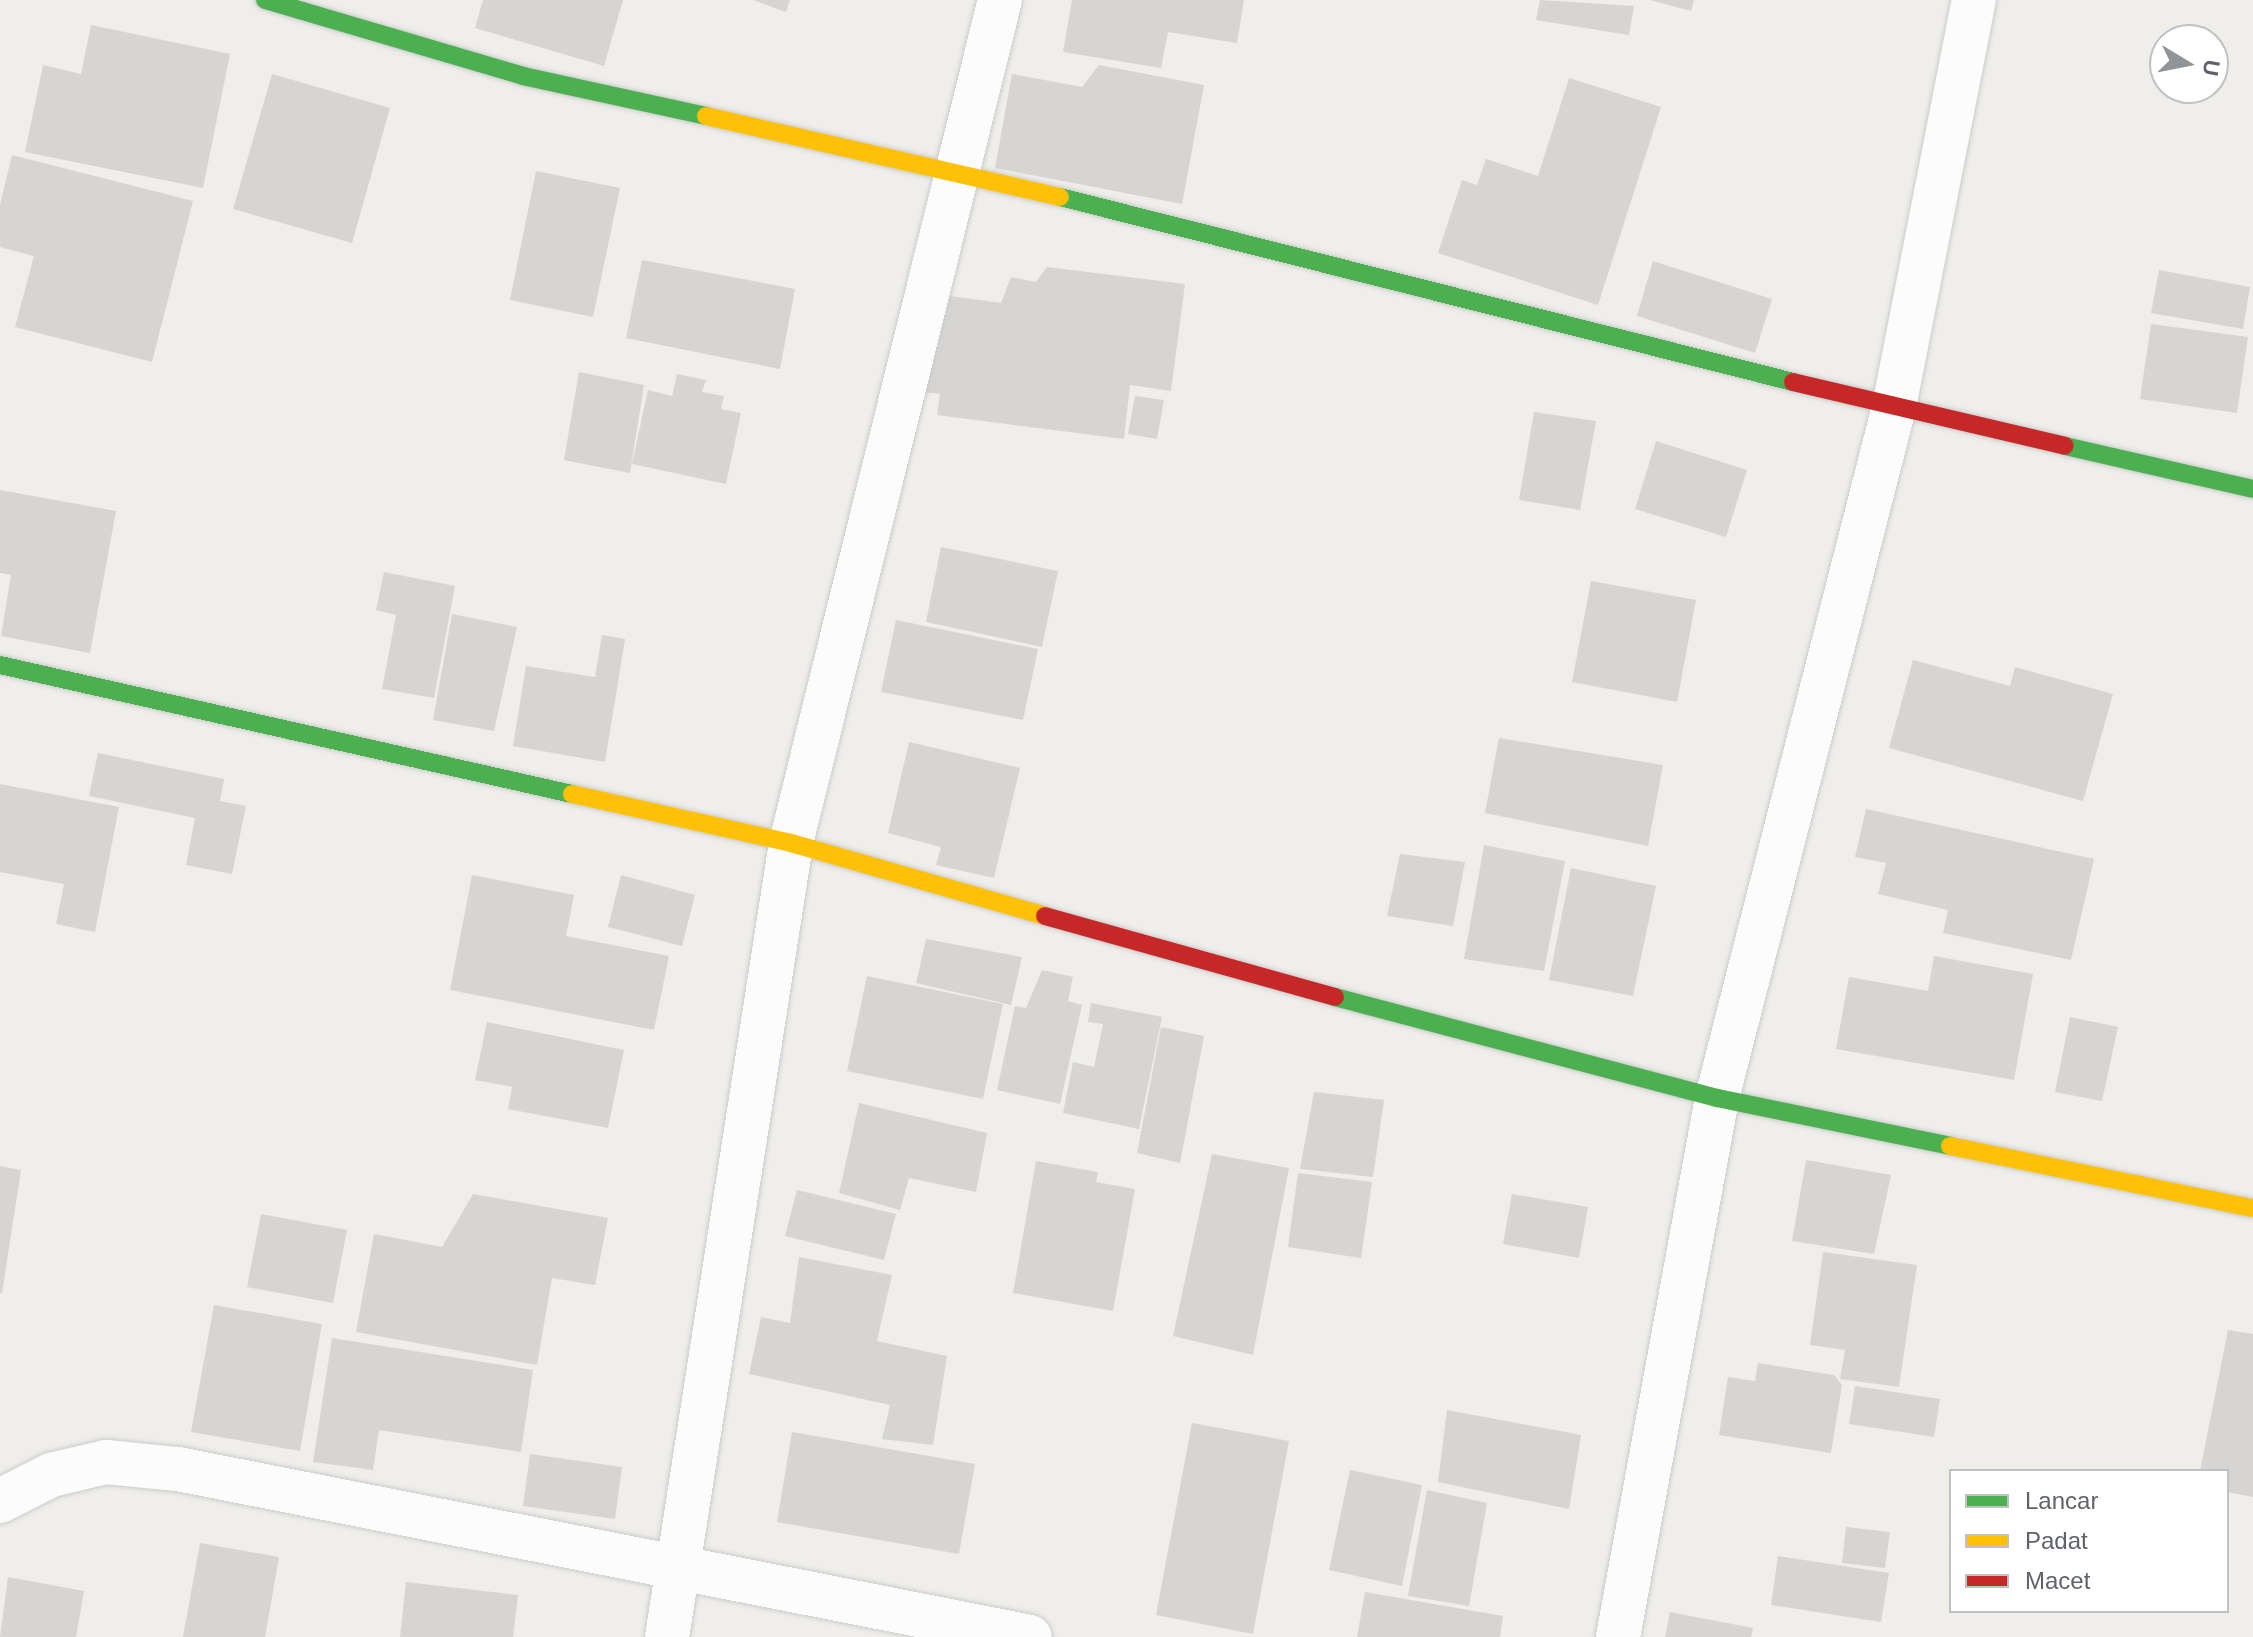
<!DOCTYPE html>
<html>
<head>
<meta charset="utf-8">
<style>
  body { margin:0 }
  #map { position:relative; width:2253px; height:1637px; overflow:hidden; background:#efeeea; font-family:Arial,sans-serif }
  div>[style] { position:absolute }
  .building>* { inset:0; background:#d6d5d3 }
  .roads { filter:drop-shadow(0 0 2px #cbcccc) drop-shadow(0 0 2px #cbcccc) }
  .street>* { height:44px; margin:-22px; padding:0 22px; transform-origin:22px; border-radius:22px; background:#fdfcfc }
  .fast>* { height:18px; margin:-9px; padding:0 9px; transform-origin:9px; border-radius:9px; background:#4caf50 }
  .slow>* { height:18px; margin:-9px; padding:0 9px; transform-origin:9px; border-radius:9px; background:#ffc107 }
  .jam>* { height:18px; margin:-9px; padding:0 9px; transform-origin:9px; border-radius:9px; background:#c62828 }
  span { translate:-50% -50%; white-space:nowrap; text-align:center; line-height:1.15; -webkit-text-stroke:6px #fff; paint-order:stroke }
  .legend { position:absolute; left:1949px; top:1469px; width:280px; height:144px; box-sizing:border-box; background:#fff; border:2px solid #bfc1c3; margin:0; padding:10px 14px; list-style:none; font-size:24px; color:#5f6368 }
  .legend li { display:flex; align-items:center; gap:16px; height:40px }
  .legend b { width:40px; border:2px solid #bfc1c3 }
  .north { position:absolute; left:2149px; top:24px; width:80px; height:80px; box-sizing:border-box; background:#fff; border:2px solid #bfc1c3; border-radius:50%; rotate:100deg; font-size:22px; font-weight:700; line-height:32px; text-align:center; color:#5f6368 }
  .north::after { content:''; display:block; margin:auto; width:28px; height:36px; background:#919496; clip-path:polygon(50% 0,100% 100%,50% 72%,0 100%) }
</style>
</head>
<body>
<div id="map">
  <div class="building">
    <div style="clip-path:polygon(483px 0,623px 0,604px 66px,475px 28px)"></div>
    <div style="clip-path:polygon(753px 0,790px 0,786px 12px)"></div>
    <div style="clip-path:polygon(1072px 0,1244px 0,1237px 43px,1168px 32px,1161px 68px,1063px 52px)"></div>
    <div style="clip-path:polygon(1540px 0,1634px 6px,1629px 35px,1536px 20px)"></div>
    <div style="clip-path:polygon(1650px 0,1694px 0,1691px 11px)"></div>
    <div style="clip-path:polygon(91px 25px,230px 54px,203px 188px,25px 152px,43px 65px,81px 74px)"></div>
    <div style="clip-path:polygon(1099px 65px,1204px 85px,1182px 204px,995px 168px,1012px 74px,1082px 87px)"></div>
    <div style="clip-path:polygon(272px 74px,390px 108px,352px 243px,233px 209px)"></div>
    <div style="clip-path:polygon(1569px 78px,1661px 107px,1598px 305px,1438px 253px,1462px 180px,1477px 185px,1486px 159px,1538px 176px)"></div>
    <div style="clip-path:polygon(12px 155px,193px 201px,152px 362px,15px 327px,34px 256px,0 247px,0 205px)"></div>
    <div style="clip-path:polygon(536px 171px,620px 188px,593px 317px,510px 300px)"></div>
    <div style="clip-path:polygon(642px 260px,795px 289px,780px 369px,626px 338px)"></div>
    <div style="clip-path:polygon(1653px 261px,1772px 299px,1755px 353px,1637px 316px)"></div>
    <div style="clip-path:polygon(1047px 267px,1185px 284px,1171px 391px,1130px 385px,1124px 439px,937px 415px,940px 394px,923px 392px,935px 294px,1001px 303px,1011px 277px,1036px 282px)"></div>
    <div style="clip-path:polygon(2159px 270px,2250px 287px,2243px 329px,2151px 313px)"></div>
    <div style="clip-path:polygon(2151px 324px,2248px 337px,2237px 413px,2140px 399px)"></div>
    <div style="clip-path:polygon(579px 372px,644px 385px,630px 473px,564px 460px)"></div>
    <div style="clip-path:polygon(677px 374px,706px 380px,702px 392px,724px 396px,721px 409px,741px 413px,726px 484px,632px 464px,648px 390px,672px 396px)"></div>
    <div style="clip-path:polygon(1135px 396px,1164px 400px,1157px 439px,1128px 434px)"></div>
    <div style="clip-path:polygon(1534px 412px,1596px 421px,1580px 510px,1519px 500px)"></div>
    <div style="clip-path:polygon(1656px 441px,1747px 470px,1726px 537px,1635px 509px)"></div>
    <div style="clip-path:polygon(0 490px,116px 511px,90px 653px,1px 636px,11px 575px,0 573px)"></div>
    <div style="clip-path:polygon(941px 547px,1058px 571px,1042px 647px,926px 622px)"></div>
    <div style="clip-path:polygon(384px 572px,455px 586px,434px 698px,382px 689px,396px 615px,376px 610px)"></div>
    <div style="clip-path:polygon(1591px 581px,1696px 600px,1677px 702px,1572px 682px)"></div>
    <div style="clip-path:polygon(452px 614px,517px 627px,494px 731px,433px 720px)"></div>
    <div style="clip-path:polygon(896px 620px,1038px 649px,1023px 720px,881px 692px)"></div>
    <div style="clip-path:polygon(602px 635px,625px 639px,605px 762px,513px 746px,526px 666px,595px 677px)"></div>
    <div style="clip-path:polygon(1913px 660px,2010px 686px,2015px 667px,2113px 694px,2083px 801px,1889px 748px)"></div>
    <div style="clip-path:polygon(1499px 738px,1663px 765px,1648px 846px,1485px 813px)"></div>
    <div style="clip-path:polygon(909px 742px,1020px 768px,994px 878px,936px 865px,941px 847px,888px 833px)"></div>
    <div style="clip-path:polygon(98px 753px,224px 779px,220px 801px,246px 806px,232px 874px,186px 865px,195px 818px,89px 796px)"></div>
    <div style="clip-path:polygon(0 784px,119px 807px,95px 932px,56px 924px,64px 884px,0 872px)"></div>
    <div style="clip-path:polygon(1866px 809px,2094px 859px,2071px 960px,1943px 933px,1948px 910px,1878px 894px,1886px 863px,1855px 857px)"></div>
    <div style="clip-path:polygon(1484px 845px,1565px 861px,1544px 971px,1464px 959px)"></div>
    <div style="clip-path:polygon(1400px 854px,1465px 862px,1453px 926px,1387px 916px)"></div>
    <div style="clip-path:polygon(1571px 868px,1656px 886px,1633px 996px,1549px 980px)"></div>
    <div style="clip-path:polygon(472px 875px,574px 895px,566px 936px,669px 956px,654px 1030px,450px 990px)"></div>
    <div style="clip-path:polygon(621px 875px,695px 895px,682px 946px,608px 927px)"></div>
    <div style="clip-path:polygon(926px 939px,1022px 957px,1011px 1005px,916px 983px)"></div>
    <div style="clip-path:polygon(1934px 956px,2033px 974px,2014px 1080px,1836px 1049px,1849px 977px,1928px 991px)"></div>
    <div style="clip-path:polygon(1042px 970px,1073px 977px,1068px 1001px,1082px 1005px,1060px 1104px,997px 1090px,1015px 1006px,1026px 1008px)"></div>
    <div style="clip-path:polygon(867px 976px,1003px 1004px,983px 1099px,847px 1071px)"></div>
    <div style="clip-path:polygon(1091px 1003px,1162px 1017px,1139px 1129px,1063px 1113px,1073px 1062px,1094px 1067px,1103px 1024px,1088px 1022px)"></div>
    <div style="clip-path:polygon(2070px 1017px,2118px 1027px,2102px 1101px,2055px 1092px)"></div>
    <div style="clip-path:polygon(487px 1022px,624px 1050px,608px 1128px,508px 1109px,512px 1087px,475px 1080px)"></div>
    <div style="clip-path:polygon(1161px 1027px,1204px 1036px,1180px 1163px,1137px 1153px)"></div>
    <div style="clip-path:polygon(1314px 1092px,1384px 1100px,1373px 1177px,1300px 1169px)"></div>
    <div style="clip-path:polygon(859px 1103px,987px 1133px,976px 1192px,909px 1178px,900px 1210px,839px 1193px)"></div>
    <div style="clip-path:polygon(1212px 1154px,1289px 1168px,1253px 1355px,1173px 1336px)"></div>
    <div style="clip-path:polygon(1806px 1160px,1891px 1175px,1874px 1254px,1792px 1241px)"></div>
    <div style="clip-path:polygon(1036px 1161px,1098px 1172px,1096px 1182px,1135px 1189px,1113px 1311px,1013px 1293px)"></div>
    <div style="clip-path:polygon(0 1166px,21px 1170px,2px 1293px,0 1293px)"></div>
    <div style="clip-path:polygon(1298px 1173px,1372px 1182px,1361px 1258px,1288px 1247px)"></div>
    <div style="clip-path:polygon(797px 1190px,896px 1214px,884px 1260px,785px 1236px)"></div>
    <div style="clip-path:polygon(473px 1194px,608px 1218px,595px 1285px,552px 1278px,537px 1365px,356px 1332px,374px 1234px,442px 1247px)"></div>
    <div style="clip-path:polygon(1512px 1194px,1588px 1207px,1579px 1258px,1503px 1244px)"></div>
    <div style="clip-path:polygon(261px 1214px,347px 1230px,333px 1303px,247px 1287px)"></div>
    <div style="clip-path:polygon(1823px 1252px,1917px 1265px,1899px 1387px,1840px 1379px,1845px 1350px,1810px 1345px)"></div>
    <div style="clip-path:polygon(799px 1257px,892px 1275px,877px 1341px,947px 1356px,933px 1445px,882px 1439px,890px 1405px,749px 1374px,761px 1317px,790px 1323px)"></div>
    <div style="clip-path:polygon(214px 1305px,322px 1324px,300px 1451px,191px 1432px)"></div>
    <div style="clip-path:polygon(2228px 1330px,2253px 1334px,2253px 1497px,2227px 1492px,2227px 1471px,2200px 1471px)"></div>
    <div style="clip-path:polygon(332px 1338px,533px 1370px,521px 1452px,379px 1430px,373px 1470px,313px 1462px)"></div>
    <div style="clip-path:polygon(1758px 1363px,1834px 1375px,1842px 1385px,1831px 1453px,1719px 1435px,1728px 1377px,1755px 1381px)"></div>
    <div style="clip-path:polygon(1855px 1386px,1940px 1399px,1934px 1437px,1849px 1424px)"></div>
    <div style="clip-path:polygon(1447px 1410px,1581px 1435px,1569px 1509px,1438px 1482px)"></div>
    <div style="clip-path:polygon(1192px 1423px,1289px 1441px,1253px 1634px,1156px 1615px)"></div>
    <div style="clip-path:polygon(792px 1432px,975px 1464px,959px 1554px,777px 1522px)"></div>
    <div style="clip-path:polygon(530px 1454px,622px 1467px,615px 1519px,523px 1506px)"></div>
    <div style="clip-path:polygon(1350px 1470px,1422px 1485px,1402px 1586px,1329px 1570px)"></div>
    <div style="clip-path:polygon(1427px 1490px,1487px 1503px,1469px 1606px,1408px 1596px)"></div>
    <div style="clip-path:polygon(1846px 1527px,1890px 1532px,1885px 1568px,1842px 1563px)"></div>
    <div style="clip-path:polygon(200px 1543px,279px 1557px,265px 1637px,183px 1637px)"></div>
    <div style="clip-path:polygon(1778px 1556px,1889px 1573px,1881px 1622px,1771px 1605px)"></div>
    <div style="clip-path:polygon(8px 1577px,84px 1591px,76px 1637px,0 1637px)"></div>
    <div style="clip-path:polygon(406px 1582px,518px 1595px,513px 1637px,400px 1637px)"></div>
    <div style="clip-path:polygon(1365px 1592px,1503px 1616px,1500px 1637px,1357px 1637px)"></div>
    <div style="clip-path:polygon(1670px 1612px,1753px 1628px,1751px 1637px,1665px 1637px)"></div>
  </div>
  <div class="roads">
    <div class="street">
      <div style="left:0;top:1501px;width:57px;rotate:-27deg"></div>
      <div style="left:51px;top:1475px;width:57px;rotate:-13.3deg"></div>
      <div style="left:106px;top:1462px;width:72px;rotate:5.6deg"></div>
      <div style="left:178px;top:1469px;width:868px;rotate:11.15deg"></div>
      <div style="left:667px;top:1637px;width:804px;rotate:-81.12deg"></div>
      <div style="left:791px;top:843px;width:869px;rotate:-76.08deg"></div>
      <div style="left:1618px;top:1637px;width:548px;rotate:-79.59deg"></div>
      <div style="left:1717px;top:1098px;width:713px;rotate:-75.63deg"></div>
      <div style="left:1894px;top:407px;width:415px;rotate:-78.9deg"></div>
    </div>
    <div class="fast">
      <div style="left:265px;top:0;width:269px;rotate:16.4deg"></div>
      <div style="left:523px;top:76px;width:187px;rotate:12.3deg"></div>
      <div style="left:1060px;top:197px;width:756px;rotate:14.16deg"></div>
      <div style="left:2065px;top:446px;width:193px;rotate:12.9deg"></div>
      <div style="left:0;top:665px;width:586px;rotate:12.71deg"></div>
      <div style="left:1335px;top:997px;width:395px;rotate:14.8deg"></div>
      <div style="left:1717px;top:1098px;width:238px;rotate:11.6deg"></div>
    </div>
    <div class="slow">
      <div style="left:706px;top:116px;width:363px;rotate:12.9deg"></div>
      <div style="left:572px;top:794px;width:224px;rotate:12.6deg"></div>
      <div style="left:791px;top:843px;width:264px;rotate:16deg"></div>
      <div style="left:1950px;top:1146px;width:309px;rotate:11.6deg"></div>
    </div>
    <div class="jam">
      <div style="left:1793px;top:382px;width:279px;rotate:13.2deg"></div>
      <div style="left:1045px;top:916px;width:301px;rotate:15.6deg"></div>
    </div>
  </div>
  <ul class="legend">
  <li><b style="height:10px;background:#4caf50"></b>Lancar</li>
  <li><b style="height:10px;background:#ffc107"></b>Padat</li>
  <li><b style="height:10px;background:#c62828"></b>Macet</li>
  </ul>
  <div class="north">U</div>
</div>
</body>
</html>
